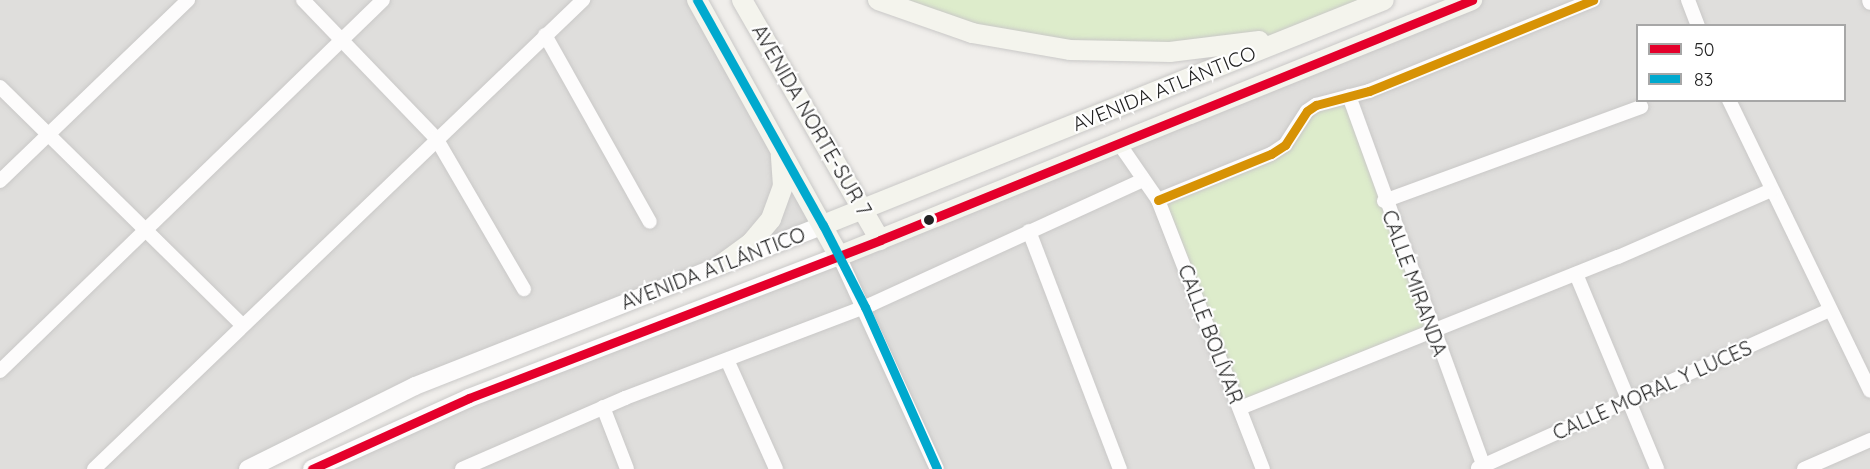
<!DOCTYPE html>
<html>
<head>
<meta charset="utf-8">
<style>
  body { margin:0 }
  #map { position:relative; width:1870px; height:469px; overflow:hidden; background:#f0eeeb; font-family:Quicksand,sans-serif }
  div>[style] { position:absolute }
  .residential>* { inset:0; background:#dfdedc }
  .grass>* { inset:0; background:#ddeccb }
  .roads { filter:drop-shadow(0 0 2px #c9c8c7) drop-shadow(0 0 2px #c9c8c7) }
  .minor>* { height:14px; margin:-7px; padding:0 7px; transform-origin:7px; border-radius:7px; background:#fdfcfc }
  .tertiary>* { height:18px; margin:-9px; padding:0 9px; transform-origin:9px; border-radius:9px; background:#fdfcfc }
  .secondary>* { height:20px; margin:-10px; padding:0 10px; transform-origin:10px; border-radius:10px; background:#f4f4ed }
  .bus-1>* { height:9px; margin:-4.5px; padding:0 4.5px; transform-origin:4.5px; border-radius:4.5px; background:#e4002b }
  .bus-2>* { height:9px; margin:-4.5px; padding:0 4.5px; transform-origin:4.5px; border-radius:4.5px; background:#00a9ce }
  .bus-3>* { height:9px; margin:-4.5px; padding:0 4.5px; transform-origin:4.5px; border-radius:4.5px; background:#d79205 }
  .dots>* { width:16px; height:16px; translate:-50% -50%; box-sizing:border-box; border:3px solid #fff; border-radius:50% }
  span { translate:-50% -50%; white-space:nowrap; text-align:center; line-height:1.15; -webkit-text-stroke:4.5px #fff; paint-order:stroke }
  .street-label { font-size:20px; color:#222 }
  .legend { position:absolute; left:1636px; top:24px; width:210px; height:78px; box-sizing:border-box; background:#fff; border:2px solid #a7a7a7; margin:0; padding:8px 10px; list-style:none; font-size:18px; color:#222 }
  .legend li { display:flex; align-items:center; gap:12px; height:30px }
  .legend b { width:30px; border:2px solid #a7a7a7 }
</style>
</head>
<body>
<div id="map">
  <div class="residential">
    <div style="clip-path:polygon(0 0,697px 0,823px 225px,555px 329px,248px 469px,0 469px)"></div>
    <div style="clip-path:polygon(evenodd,1472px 0,1870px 0,1870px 469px,312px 469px,1472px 0,1638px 26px,1844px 26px,1844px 100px,1638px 100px,1638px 26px)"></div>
  </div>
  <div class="grass">
    <div style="clip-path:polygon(878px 0,1384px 0,1253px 42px,1070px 50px)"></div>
    <div style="clip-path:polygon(1349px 96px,1433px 333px,1240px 408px,1158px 200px,1271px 154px,1301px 119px)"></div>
  </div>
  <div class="roads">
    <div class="minor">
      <div style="left:303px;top:0;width:192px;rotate:46.1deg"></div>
      <div style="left:436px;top:138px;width:175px;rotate:59.8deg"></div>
      <div style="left:1688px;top:0;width:28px;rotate:69deg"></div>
      <div style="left:1869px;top:0;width:3px;rotate:72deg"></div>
      <div style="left:545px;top:35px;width:214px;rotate:60.7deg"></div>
      <div style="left:0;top:87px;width:339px;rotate:44.5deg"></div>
      <div style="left:1349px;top:96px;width:397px;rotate:70deg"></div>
      <div style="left:1729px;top:100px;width:323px;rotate:64.1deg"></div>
      <div style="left:1118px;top:142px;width:70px;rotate:55.4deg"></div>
      <div style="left:1158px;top:200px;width:289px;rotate:68.7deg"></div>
      <div style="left:0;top:181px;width:261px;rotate:-43.9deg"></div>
      <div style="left:1158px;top:200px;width:122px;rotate:-22.2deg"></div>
      <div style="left:1271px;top:154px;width:17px;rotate:-33deg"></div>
      <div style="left:1285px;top:145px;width:40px;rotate:-57.1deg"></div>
      <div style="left:1307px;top:111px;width:11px;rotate:-34deg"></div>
      <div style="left:1316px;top:105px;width:55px;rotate:-14.8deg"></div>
      <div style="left:1369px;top:91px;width:242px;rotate:-22.1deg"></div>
      <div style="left:1384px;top:201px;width:274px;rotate:-20.1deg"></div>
      <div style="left:1029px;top:231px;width:255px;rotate:69.1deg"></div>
      <div style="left:839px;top:256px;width:234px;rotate:65.3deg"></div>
      <div style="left:1576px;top:274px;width:211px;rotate:67.4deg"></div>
      <div style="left:728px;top:362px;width:117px;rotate:65.8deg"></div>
      <div style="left:0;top:371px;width:533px;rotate:-44.09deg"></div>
      <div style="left:603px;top:407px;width:66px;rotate:68.8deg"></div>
      <div style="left:1240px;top:408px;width:407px;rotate:-21.8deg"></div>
      <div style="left:1618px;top:257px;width:167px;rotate:-23.6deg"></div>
      <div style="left:1478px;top:468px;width:385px;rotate:-24.2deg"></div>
      <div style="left:94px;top:469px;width:678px;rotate:-43.8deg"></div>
      <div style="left:462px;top:469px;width:178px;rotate:-23.5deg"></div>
      <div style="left:625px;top:398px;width:264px;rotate:-20.8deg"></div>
      <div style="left:872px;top:304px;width:298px;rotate:-24.6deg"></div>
      <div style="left:1804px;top:469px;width:72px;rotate:-23.7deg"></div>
    </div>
    <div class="tertiary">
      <div style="left:248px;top:469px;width:186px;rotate:-26.4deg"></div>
      <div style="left:415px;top:386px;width:439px;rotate:-21.5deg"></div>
      <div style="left:312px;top:469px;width:172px;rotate:-24.3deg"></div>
      <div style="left:469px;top:398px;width:396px;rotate:-21deg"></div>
    </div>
    <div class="secondary">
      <div style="left:697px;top:0;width:293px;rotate:61deg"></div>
      <div style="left:839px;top:256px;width:683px;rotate:-22.02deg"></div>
      <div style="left:742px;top:0;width:277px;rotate:60.1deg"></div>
      <div style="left:878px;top:0;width:100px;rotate:19.3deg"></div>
      <div style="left:972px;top:33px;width:99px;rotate:9.8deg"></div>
      <div style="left:1070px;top:50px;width:100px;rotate:1.1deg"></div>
      <div style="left:1170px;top:52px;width:90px;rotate:-7deg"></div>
      <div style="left:823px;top:225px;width:604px;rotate:-21.85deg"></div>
      <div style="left:722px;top:264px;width:36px;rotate:-36deg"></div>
      <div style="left:751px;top:243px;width:31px;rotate:-50deg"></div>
      <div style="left:771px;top:219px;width:35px;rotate:-70deg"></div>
      <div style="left:783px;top:186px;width:32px;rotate:-94deg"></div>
    </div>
  </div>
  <div class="bus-1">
    <div style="left:312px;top:469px;width:172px;rotate:-24.3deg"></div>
    <div style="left:469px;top:398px;width:440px;rotate:-21deg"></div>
    <div style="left:880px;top:240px;width:639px;rotate:-22.07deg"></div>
  </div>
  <div class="bus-2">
    <div style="left:697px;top:0;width:258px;rotate:60.8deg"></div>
    <div style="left:823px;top:225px;width:92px;rotate:62.9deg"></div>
    <div style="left:865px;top:307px;width:177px;rotate:66deg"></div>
  </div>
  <div class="bus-3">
    <div style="left:1158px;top:200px;width:122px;rotate:-22.2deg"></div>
    <div style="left:1271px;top:154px;width:17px;rotate:-33deg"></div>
    <div style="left:1285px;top:145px;width:40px;rotate:-57.1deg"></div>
    <div style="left:1307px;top:111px;width:11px;rotate:-34deg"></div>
    <div style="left:1316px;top:105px;width:55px;rotate:-14.8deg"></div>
    <div style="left:1369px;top:91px;width:242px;rotate:-22.1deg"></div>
  </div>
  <div class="dots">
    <div style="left:929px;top:220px;background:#222"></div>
  </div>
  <div class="street-label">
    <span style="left:1164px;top:88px;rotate:-22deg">AVENIDA ATLÁNTICO</span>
    <span style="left:812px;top:120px;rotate:60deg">AVENIDA NORTE-SUR 7</span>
    <span style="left:713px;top:268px;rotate:-21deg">AVENIDA ATLÁNTICO</span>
    <span style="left:1415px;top:283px;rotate:70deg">CALLE MIRANDA</span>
    <span style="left:1211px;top:334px;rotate:69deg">CALLE BOLÍVAR</span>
    <span style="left:1652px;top:390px;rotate:-24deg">CALLE MORAL Y LUCES</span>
  </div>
  <ul class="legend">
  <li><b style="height:8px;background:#e4002b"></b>50</li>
  <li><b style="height:8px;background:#00a9ce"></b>83</li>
  </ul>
</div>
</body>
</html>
